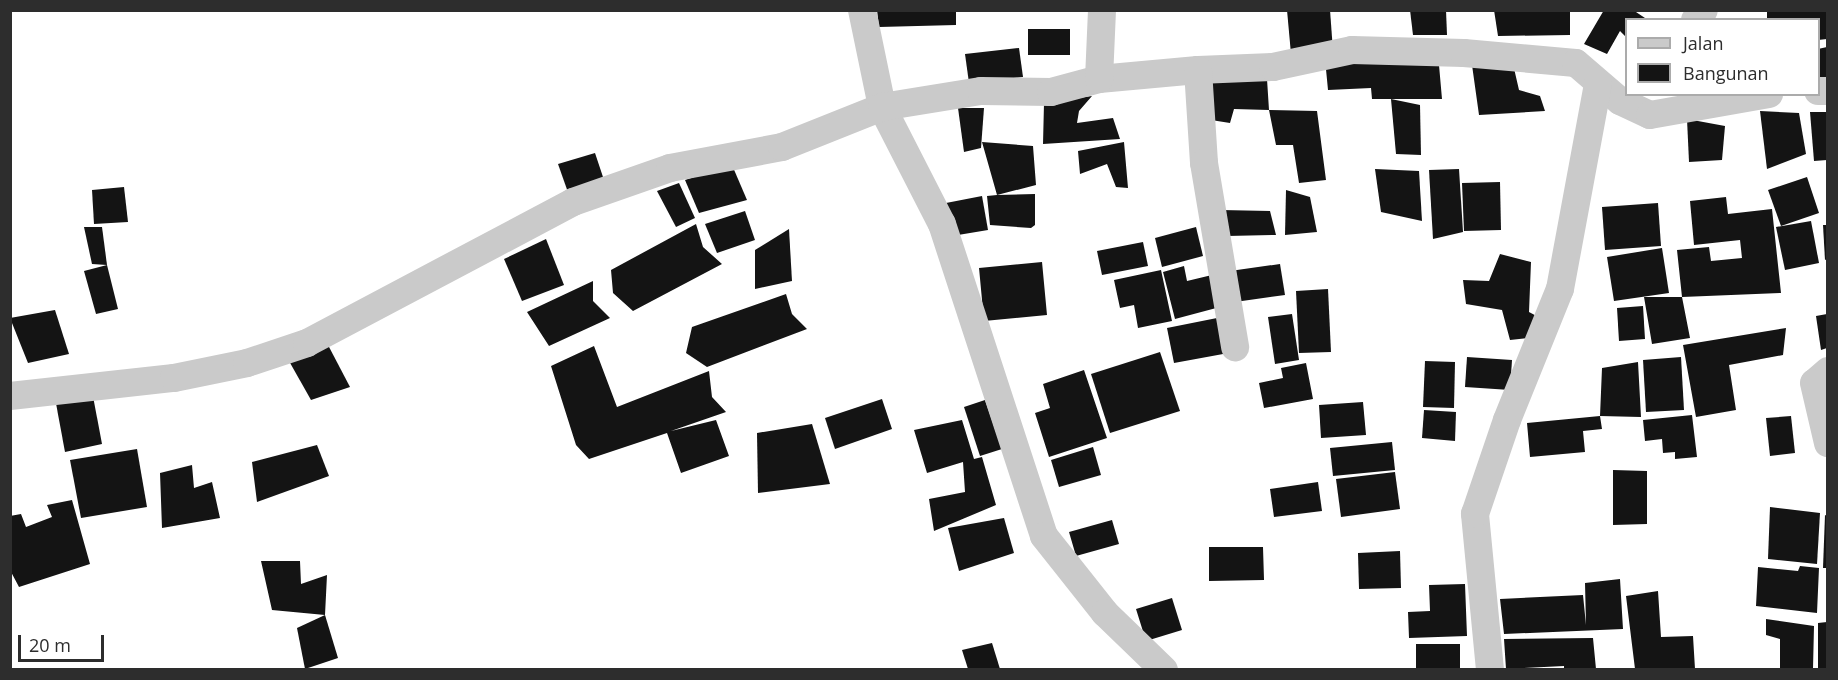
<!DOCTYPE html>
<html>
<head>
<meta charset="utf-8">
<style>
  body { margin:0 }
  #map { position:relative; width:1838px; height:680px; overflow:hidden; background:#fff; font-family:"Open Sans",sans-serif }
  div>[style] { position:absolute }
  .building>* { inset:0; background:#141414 }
  .street>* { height:28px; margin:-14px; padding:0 14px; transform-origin:14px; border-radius:14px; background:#cacaca }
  span { translate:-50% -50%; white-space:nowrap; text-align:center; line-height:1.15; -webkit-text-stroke:6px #fff; paint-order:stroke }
  .frame { position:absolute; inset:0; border:12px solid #2d2d2d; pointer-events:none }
  .legend { position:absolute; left:1625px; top:18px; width:195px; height:78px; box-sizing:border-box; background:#fff; border:2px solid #ababab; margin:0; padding:8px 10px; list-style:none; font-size:18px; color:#2d2d2d }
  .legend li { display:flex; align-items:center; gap:12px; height:30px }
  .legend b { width:30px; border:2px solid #ababab }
  .scale { position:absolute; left:18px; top:635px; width:86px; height:27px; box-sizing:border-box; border:3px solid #2d2d2d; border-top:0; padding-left:8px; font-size:18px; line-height:21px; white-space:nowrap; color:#2d2d2d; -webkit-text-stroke:4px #fff; paint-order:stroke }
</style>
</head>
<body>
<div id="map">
  <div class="building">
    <div style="clip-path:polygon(877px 10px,956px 10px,956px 25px,879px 27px)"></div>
    <div style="clip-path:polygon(1287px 10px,1330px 10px,1333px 51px,1291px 54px)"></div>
    <div style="clip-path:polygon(1410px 10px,1446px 10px,1447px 35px,1413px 35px)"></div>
    <div style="clip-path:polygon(1494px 10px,1570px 10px,1570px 35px,1498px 36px)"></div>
    <div style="clip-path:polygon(1604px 10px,1633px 10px,1648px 20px,1626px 20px,1626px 37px,1620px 31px,1607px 54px,1584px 44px)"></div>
    <div style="clip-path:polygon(1767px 10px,1827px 10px,1827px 39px,1818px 40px,1818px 20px,1767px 20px)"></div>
    <div style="clip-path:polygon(1028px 29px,1070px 29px,1070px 55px,1028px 55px)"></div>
    <div style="clip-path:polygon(1827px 47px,1827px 86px,1818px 87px,1818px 49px)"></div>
    <div style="clip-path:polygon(1019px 48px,1023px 77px,969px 83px,965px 54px)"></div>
    <div style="clip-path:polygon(1325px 59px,1439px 65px,1442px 99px,1372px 99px,1371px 88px,1328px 90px)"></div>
    <div style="clip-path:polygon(1513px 64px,1519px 90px,1540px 96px,1545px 111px,1479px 115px,1472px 65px)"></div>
    <div style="clip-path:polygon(1267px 79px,1269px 110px,1317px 111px,1326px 180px,1299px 183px,1293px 145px,1276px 145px,1269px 110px,1234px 109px,1230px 123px,1211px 120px,1209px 81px)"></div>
    <div style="clip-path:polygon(1092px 96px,1079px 111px,1077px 123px,1113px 118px,1120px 139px,1043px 144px,1044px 103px)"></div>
    <div style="clip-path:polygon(1391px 99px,1420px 105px,1421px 155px,1396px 154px)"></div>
    <div style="clip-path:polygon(958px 108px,984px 108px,981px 148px,964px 152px)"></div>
    <div style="clip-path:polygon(1760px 111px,1799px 113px,1806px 154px,1767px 169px)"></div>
    <div style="clip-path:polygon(1810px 112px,1827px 112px,1827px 160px,1814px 161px)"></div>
    <div style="clip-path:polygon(1687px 119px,1725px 126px,1722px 160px,1689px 162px)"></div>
    <div style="clip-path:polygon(982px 142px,1033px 146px,1036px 185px,997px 195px,1035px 194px,1035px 225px,1031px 228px,990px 225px,987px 196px,997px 195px)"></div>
    <div style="clip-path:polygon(1124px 142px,1128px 188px,1116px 187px,1107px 164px,1080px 174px,1078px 151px)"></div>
    <div style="clip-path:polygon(595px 153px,606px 186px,570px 198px,558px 164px)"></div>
    <div style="clip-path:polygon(732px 165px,747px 200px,699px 213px,685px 180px)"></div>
    <div style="clip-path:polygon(1375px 169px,1419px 171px,1422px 221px,1381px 212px)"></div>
    <div style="clip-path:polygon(1459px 169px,1463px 232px,1433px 239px,1429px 170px)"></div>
    <div style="clip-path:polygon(1807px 177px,1819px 213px,1781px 226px,1768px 190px)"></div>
    <div style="clip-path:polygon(1500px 182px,1501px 230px,1464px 231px,1462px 183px)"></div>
    <div style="clip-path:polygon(679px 183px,695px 218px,676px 227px,657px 191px)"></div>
    <div style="clip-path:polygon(124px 187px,128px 222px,94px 224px,92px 190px)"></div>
    <div style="clip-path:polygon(1286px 190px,1310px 197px,1317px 232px,1285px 235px)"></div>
    <div style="clip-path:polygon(982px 196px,988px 230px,952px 236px,946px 203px)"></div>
    <div style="clip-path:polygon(1726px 197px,1728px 214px,1772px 209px,1781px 293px,1682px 297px,1690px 338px,1652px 344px,1644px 297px,1682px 297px,1677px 250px,1709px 247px,1711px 261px,1742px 258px,1740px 240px,1694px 245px,1690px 201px)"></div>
    <div style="clip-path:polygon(1658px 203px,1661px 246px,1605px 250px,1602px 207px)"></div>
    <div style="clip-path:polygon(1221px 210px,1270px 211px,1276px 235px,1227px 236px)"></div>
    <div style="clip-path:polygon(745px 211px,755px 240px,717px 253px,705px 224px)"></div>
    <div style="clip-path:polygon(1811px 221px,1819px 263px,1785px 270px,1776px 227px)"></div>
    <div style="clip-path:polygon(696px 224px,703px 247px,722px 264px,633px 311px,613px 293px,611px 270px)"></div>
    <div style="clip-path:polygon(1823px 225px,1827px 225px,1827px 259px,1825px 260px)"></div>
    <div style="clip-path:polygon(84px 227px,102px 227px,107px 265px,92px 264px)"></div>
    <div style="clip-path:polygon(1196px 227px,1203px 256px,1162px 267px,1155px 238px)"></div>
    <div style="clip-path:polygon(789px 229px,792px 281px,755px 289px,755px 250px)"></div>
    <div style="clip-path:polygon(546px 239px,564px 285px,522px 301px,504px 259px)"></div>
    <div style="clip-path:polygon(1143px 242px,1148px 266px,1102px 275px,1097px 251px)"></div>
    <div style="clip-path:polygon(1662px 248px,1669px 293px,1614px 301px,1607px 257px)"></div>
    <div style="clip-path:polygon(1500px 254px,1531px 262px,1529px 312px,1544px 320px,1536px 337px,1510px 340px,1502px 310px,1466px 304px,1463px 280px,1489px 281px)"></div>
    <div style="clip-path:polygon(1042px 262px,1047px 315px,984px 321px,979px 268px)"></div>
    <div style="clip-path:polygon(1280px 264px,1285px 295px,1235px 302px,1230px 271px)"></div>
    <div style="clip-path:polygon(107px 265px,118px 309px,96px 314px,84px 271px)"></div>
    <div style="clip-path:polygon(1184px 266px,1187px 281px,1212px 275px,1220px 307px,1175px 319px,1163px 272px)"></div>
    <div style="clip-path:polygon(1161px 270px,1172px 321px,1138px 328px,1134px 305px,1120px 308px,1114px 280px)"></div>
    <div style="clip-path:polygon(593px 281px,593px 301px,610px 318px,549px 346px,527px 312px)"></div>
    <div style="clip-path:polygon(1328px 289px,1331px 352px,1299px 353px,1296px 291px)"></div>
    <div style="clip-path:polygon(786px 294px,792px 314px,807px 329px,707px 367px,686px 353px,692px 327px)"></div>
    <div style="clip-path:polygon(1643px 306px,1645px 339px,1619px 341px,1617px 308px)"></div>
    <div style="clip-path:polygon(55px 310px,69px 354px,28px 363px,10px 318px)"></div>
    <div style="clip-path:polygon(1292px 314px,1299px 360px,1275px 364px,1268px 317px)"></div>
    <div style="clip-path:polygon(1827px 314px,1827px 348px,1821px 350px,1816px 316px)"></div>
    <div style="clip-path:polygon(1227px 316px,1234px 352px,1174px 363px,1167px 328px)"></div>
    <div style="clip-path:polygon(1786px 328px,1783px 355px,1729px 365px,1736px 410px,1696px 417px,1683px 345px)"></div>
    <div style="clip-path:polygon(328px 345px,350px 387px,311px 400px,289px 361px)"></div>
    <div style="clip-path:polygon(594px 346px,617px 407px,709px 371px,712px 397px,726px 412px,671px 431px,716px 420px,729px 456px,681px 473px,667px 433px,589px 459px,576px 445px,551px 366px)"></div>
    <div style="clip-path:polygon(1160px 352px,1180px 411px,1110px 433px,1091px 374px)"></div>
    <div style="clip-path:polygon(1467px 357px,1512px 360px,1510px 390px,1465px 387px)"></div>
    <div style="clip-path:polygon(1681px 357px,1684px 410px,1646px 412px,1643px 360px)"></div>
    <div style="clip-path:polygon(1425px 361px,1455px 362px,1454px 408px,1423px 407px)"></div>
    <div style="clip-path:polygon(1638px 362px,1641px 417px,1600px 416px,1602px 429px,1583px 431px,1585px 452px,1530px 457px,1527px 423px,1600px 416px,1602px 368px)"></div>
    <div style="clip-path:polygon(1306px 363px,1313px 399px,1264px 408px,1259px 383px,1283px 378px,1281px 368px)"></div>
    <div style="clip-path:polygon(1084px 370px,1107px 438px,1049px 457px,1035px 413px,1050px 408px,1043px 384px)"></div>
    <div style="clip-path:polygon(92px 391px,102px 444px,65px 452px,55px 398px)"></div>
    <div style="clip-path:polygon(882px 399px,892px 429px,835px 449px,825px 418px)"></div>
    <div style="clip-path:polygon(985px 400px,1002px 449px,980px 456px,964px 407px)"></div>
    <div style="clip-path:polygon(1363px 402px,1366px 435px,1321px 438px,1319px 405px)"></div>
    <div style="clip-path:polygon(1424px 410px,1456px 412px,1455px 441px,1422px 438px)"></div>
    <div style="clip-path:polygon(1692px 415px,1697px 457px,1675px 459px,1675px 452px,1663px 453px,1662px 439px,1645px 441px,1643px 420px)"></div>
    <div style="clip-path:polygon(1791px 416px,1795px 453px,1770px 456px,1766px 418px)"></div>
    <div style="clip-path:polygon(962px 420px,974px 459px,982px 457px,996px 505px,934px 531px,929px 499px,965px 492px,963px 462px,927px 473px,914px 430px)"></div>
    <div style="clip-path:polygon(812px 424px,830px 484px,758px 493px,757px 433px)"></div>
    <div style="clip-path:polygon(1392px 442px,1395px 470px,1333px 476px,1330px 448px)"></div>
    <div style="clip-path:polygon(317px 445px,329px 476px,257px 502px,252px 462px)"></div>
    <div style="clip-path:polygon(1093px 447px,1101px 475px,1059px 487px,1051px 460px)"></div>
    <div style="clip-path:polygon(137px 449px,147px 507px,81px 518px,70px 460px)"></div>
    <div style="clip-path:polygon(192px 465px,194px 488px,212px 482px,220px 518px,162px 528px,160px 473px)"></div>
    <div style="clip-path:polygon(1613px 470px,1647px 471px,1647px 524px,1613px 525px)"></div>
    <div style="clip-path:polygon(1395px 472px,1400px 509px,1341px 517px,1336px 479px)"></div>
    <div style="clip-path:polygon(1318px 482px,1322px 511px,1274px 517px,1270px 489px)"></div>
    <div style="clip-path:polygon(72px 500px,90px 564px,19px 587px,10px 570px,10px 516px,21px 514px,26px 527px,52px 517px,47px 505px)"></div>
    <div style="clip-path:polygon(1770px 507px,1820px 513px,1817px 564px,1768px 559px)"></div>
    <div style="clip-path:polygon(1825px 515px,1827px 516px,1827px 568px,1823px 568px)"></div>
    <div style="clip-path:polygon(1004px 518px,1014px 553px,959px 571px,948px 528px)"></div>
    <div style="clip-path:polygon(1112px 520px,1119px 544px,1076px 556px,1069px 532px)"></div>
    <div style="clip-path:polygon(1209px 547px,1263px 547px,1264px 580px,1209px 581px)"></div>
    <div style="clip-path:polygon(1400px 551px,1401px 588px,1359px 589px,1358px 553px)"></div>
    <div style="clip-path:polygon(261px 561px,300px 561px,301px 584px,327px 575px,325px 615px,272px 610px)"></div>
    <div style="clip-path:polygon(1800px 566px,1819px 568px,1817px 613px,1756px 606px,1758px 567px,1798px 571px)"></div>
    <div style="clip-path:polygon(1620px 579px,1623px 629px,1504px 634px,1500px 599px,1583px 595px,1586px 625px,1585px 583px)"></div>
    <div style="clip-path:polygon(1465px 584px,1467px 636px,1409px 638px,1408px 612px,1430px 611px,1429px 585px)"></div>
    <div style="clip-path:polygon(1658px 591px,1661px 637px,1693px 636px,1695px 669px,1635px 669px,1626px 596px)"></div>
    <div style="clip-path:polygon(1172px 598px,1182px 630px,1146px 641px,1136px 609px)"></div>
    <div style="clip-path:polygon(325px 615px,338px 658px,305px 669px,297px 628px)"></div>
    <div style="clip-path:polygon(1766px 619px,1814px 626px,1813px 669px,1780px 669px,1780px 639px,1766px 635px)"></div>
    <div style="clip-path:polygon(1827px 622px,1827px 669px,1818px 669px,1818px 623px)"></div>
    <div style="clip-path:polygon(1593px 638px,1596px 669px,1564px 669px,1564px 666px,1506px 669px,1504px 639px)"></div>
    <div style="clip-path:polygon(992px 643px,1000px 669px,968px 669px,962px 650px)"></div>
    <div style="clip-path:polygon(1416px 644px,1460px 644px,1460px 669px,1416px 669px)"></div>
  </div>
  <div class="street">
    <div style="left:862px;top:10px;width:99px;rotate:78.3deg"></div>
    <div style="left:882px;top:107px;width:131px;rotate:62.9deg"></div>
    <div style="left:942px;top:224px;width:328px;rotate:71.9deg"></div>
    <div style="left:1044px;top:536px;width:98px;rotate:51.6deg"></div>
    <div style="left:1105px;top:613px;width:82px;rotate:44deg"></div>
    <div style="left:1695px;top:20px;width:13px;rotate:-48deg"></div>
    <div style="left:1198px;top:70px;width:75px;rotate:-2.3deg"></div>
    <div style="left:1273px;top:67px;width:81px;rotate:-12.1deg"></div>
    <div style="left:1352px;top:50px;width:112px;rotate:1.5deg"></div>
    <div style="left:1464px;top:53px;width:112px;rotate:5.1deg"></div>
    <div style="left:1576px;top:63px;width:58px;rotate:40.8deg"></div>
    <div style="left:1620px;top:101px;width:33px;rotate:25deg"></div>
    <div style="left:1650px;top:115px;width:121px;rotate:-10deg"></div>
    <div style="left:1099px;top:79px;width:99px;rotate:-5.2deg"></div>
    <div style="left:1198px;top:70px;width:93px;rotate:86.3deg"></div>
    <div style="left:1204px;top:163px;width:187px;rotate:80.4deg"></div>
    <div style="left:1818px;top:91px;width:10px"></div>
    <div style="left:1828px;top:371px;width:18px;rotate:139deg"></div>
    <div style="left:1814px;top:383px;width:62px;rotate:76.9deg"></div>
    <div style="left:10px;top:396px;width:165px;rotate:-6.3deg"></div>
    <div style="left:174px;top:378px;width:75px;rotate:-11.6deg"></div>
    <div style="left:247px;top:363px;width:63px;rotate:-18.4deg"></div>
    <div style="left:307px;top:343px;width:301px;rotate:-27.9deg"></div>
    <div style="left:573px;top:202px;width:103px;rotate:-19.3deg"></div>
    <div style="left:670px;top:168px;width:114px;rotate:-10.6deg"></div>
    <div style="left:782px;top:147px;width:108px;rotate:-21.8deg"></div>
    <div style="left:882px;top:107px;width:100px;rotate:-9.2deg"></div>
    <div style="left:981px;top:91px;width:70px;rotate:0.8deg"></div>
    <div style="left:1051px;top:92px;width:50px;rotate:-15.2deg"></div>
    <div style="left:1099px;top:79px;width:69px;rotate:-87.5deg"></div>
    <div style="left:1490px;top:670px;width:157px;rotate:-95.5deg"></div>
    <div style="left:1475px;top:514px;width:99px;rotate:-71.2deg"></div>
    <div style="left:1507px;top:420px;width:141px;rotate:-68deg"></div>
    <div style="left:1560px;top:289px;width:209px;rotate:-79.5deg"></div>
  </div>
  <div class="frame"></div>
  <ul class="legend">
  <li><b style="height:8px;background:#cacaca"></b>Jalan</li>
  <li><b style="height:16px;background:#141414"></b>Bangunan</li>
  </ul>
  <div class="scale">20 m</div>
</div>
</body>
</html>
